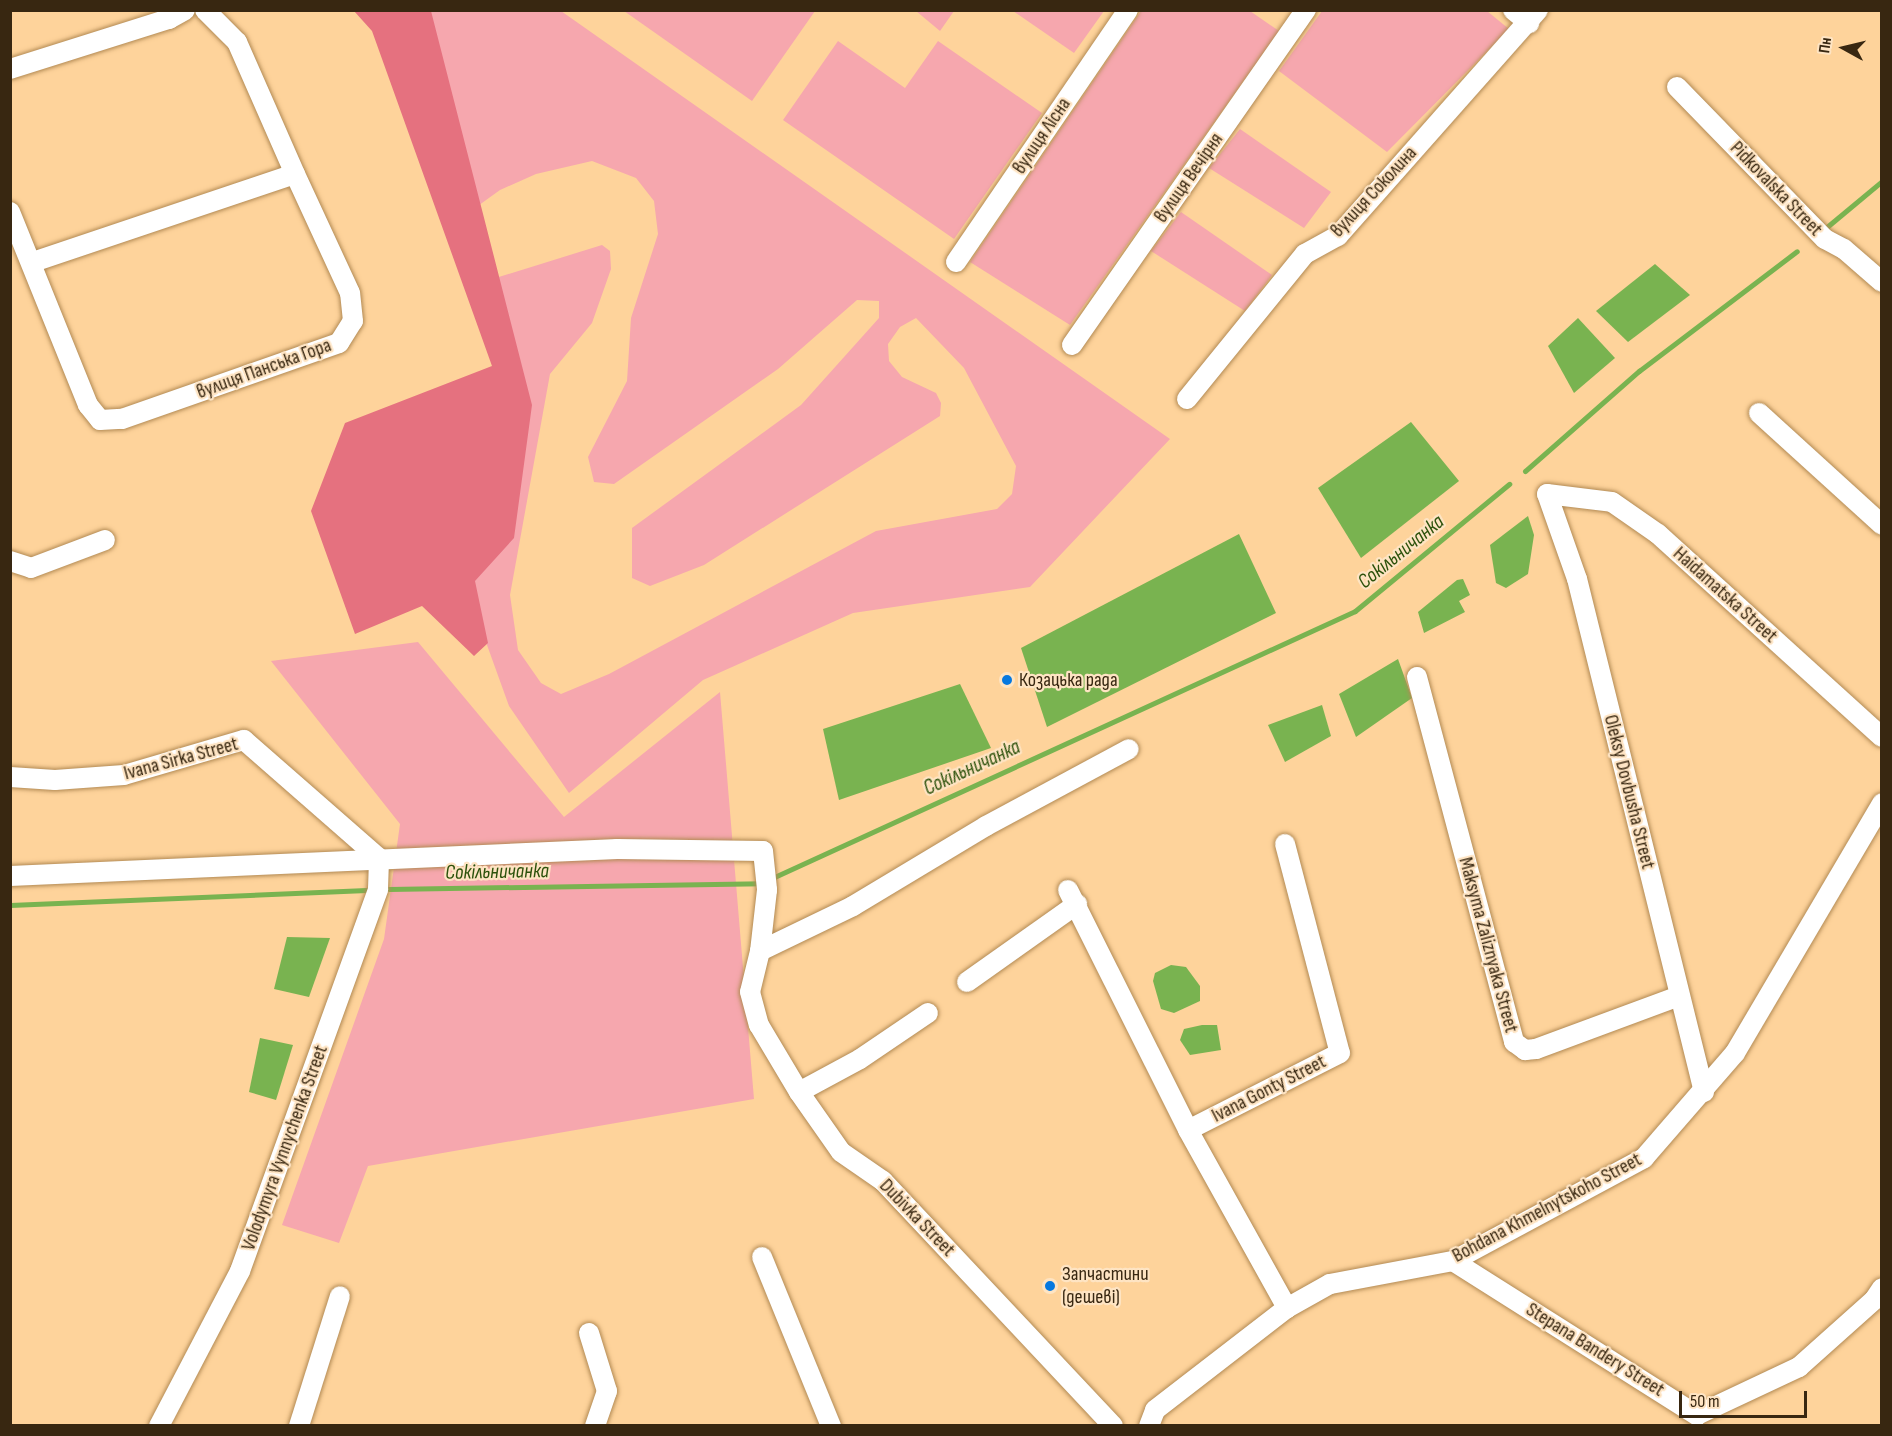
<!DOCTYPE html>
<html>
<head>
<meta charset="utf-8">
<style>
  body { margin:0 }
  #map { position:relative; width:1892px; height:1436px; overflow:hidden; background:#fed39b; font-family:"Sofia Sans Condensed",sans-serif }
  div>[style] { position:absolute }
  .green>* { inset:0; background:#f6a7ae }
  .forest>* { inset:0; background:#e5717f }
  .water>* { inset:0; background:#79b350 }
  .stream>* { height:5px; margin:-2.5px; padding:0 2.5px; transform-origin:2.5px; border-radius:2.5px; background:#79b350 }
  .roads { filter:drop-shadow(0 0 2px #b28a54) drop-shadow(0 0 2px #b28a54) }
  .minor>* { height:20px; margin:-10px; padding:0 10px; transform-origin:10px; border-radius:10px; background:#fff }
  .dots>* { width:16px; height:16px; translate:-50% -50%; box-sizing:border-box; border:3px solid #fee4c3; border-radius:50% }
  span { translate:-50% -50%; white-space:nowrap; text-align:center; line-height:1.15; -webkit-text-stroke:4.5px #fee4c3; paint-order:stroke }
  .street-label { font-size:20px; color:#382711 }
  .poi-label { font-size:20px; color:#382711 }
  .left { translate:0 -50%; text-align:left }
  .water-label { font-size:21px; color:#2d520c; font-style:italic }
  .frame { position:absolute; inset:0; border:12px solid #382711; pointer-events:none }
  .north { position:absolute; left:1814px; top:18px; width:60px; height:60px; -webkit-text-stroke:4px #fee4c3; paint-order:stroke; rotate:278deg; font-size:16px; font-weight:700; line-height:24px; text-align:center; color:#382711 }
  .north::after { content:''; display:block; margin:auto; width:21px; height:27px; background:#382711; clip-path:polygon(50% 0,100% 100%,50% 72%,0 100%) }
  .scale { position:absolute; left:1679px; top:1391px; width:128px; height:27px; box-sizing:border-box; border:3px solid #382711; border-top:0; padding-left:8px; font-size:18px; line-height:21px; white-space:nowrap; color:#382711; -webkit-text-stroke:4px #fee4c3; paint-order:stroke }
</style>
</head>
<body>
<div id="map">
  <div class="green">
    <div style="clip-path:polygon(evenodd,380px 11px,561px 11px,1170px 439px,1030px 587px,853px 613px,703px 680px,569px 793px,509px 706px,474px 609px,468px 474px,501px 377px,380px 11px,592px 161px,636px 178px,654px 201px,658px 234px,631px 318px,627px 381px,588px 457px,594px 482px,614px 484px,778px 369px,857px 300px,879px 301px,879px 318px,801px 405px,632px 528px,632px 578px,650px 586px,704px 565px,940px 416px,941px 403px,936px 393px,902px 377px,889px 361px,888px 344px,900px 327px,916px 318px,964px 368px,1016px 466px,1012px 494px,997px 509px,876px 531px,609px 674px,561px 694px,541px 683px,518px 650px,510px 595px,550px 374px,592px 323px,611px 269px,610px 251px,602px 245px,486px 281px,475px 208px,500px 190px,536px 174px,592px 161px)"></div>
    <div style="clip-path:polygon(624px 11px,815px 11px,752px 101px)"></div>
    <div style="clip-path:polygon(916px 11px,954px 11px,940px 31px)"></div>
    <div style="clip-path:polygon(1013px 11px,1104px 11px,1074px 53px)"></div>
    <div style="clip-path:polygon(1141px 11px,1250px 11px,1279px 31px,1070px 325px,970px 262px)"></div>
    <div style="clip-path:polygon(1322px 11px,1487px 11px,1509px 29px,1387px 152px,1279px 71px)"></div>
    <div style="clip-path:polygon(838px 41px,905px 88px,938px 41px,1042px 113px,954px 239px,783px 120px)"></div>
    <div style="clip-path:polygon(1240px 129px,1331px 192px,1304px 228px,1209px 168px)"></div>
    <div style="clip-path:polygon(1181px 212px,1272px 275px,1245px 311px,1151px 251px)"></div>
    <div style="clip-path:polygon(418px 642px,564px 817px,720px 692px,754px 1099px,368px 1166px,339px 1243px,282px 1225px,384px 939px,400px 824px,271px 661px)"></div>
  </div>
  <div class="forest">
    <div style="clip-path:polygon(354px 11px,431px 11px,532px 405px,514px 538px,475px 581px,488px 643px,474px 656px,422px 606px,355px 634px,311px 511px,345px 423px,492px 366px,372px 31px)"></div>
  </div>
  <div class="water">
    <div style="clip-path:polygon(1655px 264px,1690px 295px,1628px 342px,1596px 311px)"></div>
    <div style="clip-path:polygon(1578px 318px,1615px 358px,1574px 393px,1548px 346px)"></div>
    <div style="clip-path:polygon(1411px 422px,1459px 481px,1361px 558px,1318px 488px)"></div>
    <div style="clip-path:polygon(1528px 516px,1534px 535px,1528px 574px,1506px 588px,1496px 583px,1490px 545px)"></div>
    <div style="clip-path:polygon(1239px 534px,1276px 613px,1047px 727px,1021px 648px)"></div>
    <div style="clip-path:polygon(1463px 579px,1470px 595px,1459px 601px,1465px 612px,1424px 633px,1418px 612px,1457px 580px)"></div>
    <div style="clip-path:polygon(1398px 659px,1412px 698px,1356px 737px,1339px 694px)"></div>
    <div style="clip-path:polygon(960px 684px,991px 748px,839px 800px,823px 729px)"></div>
    <div style="clip-path:polygon(1322px 705px,1331px 736px,1285px 762px,1268px 725px)"></div>
    <div style="clip-path:polygon(287px 937px,330px 938px,309px 997px,274px 989px)"></div>
    <div style="clip-path:polygon(1171px 965px,1186px 967px,1200px 986px,1200px 1001px,1174px 1013px,1161px 1009px,1153px 981px,1155px 973px)"></div>
    <div style="clip-path:polygon(1202px 1025px,1217px 1025px,1221px 1050px,1190px 1055px,1180px 1040px,1184px 1029px)"></div>
    <div style="clip-path:polygon(260px 1038px,293px 1045px,276px 1100px,249px 1092px)"></div>
  </div>
  <div class="stream">
    <div style="left:1822px;top:231px;width:78px;rotate:-39.8deg"></div>
    <div style="left:1525px;top:471px;width:152px;rotate:-41.3deg"></div>
    <div style="left:1639px;top:371px;width:198px;rotate:-37.2deg"></div>
    <div style="left:770px;top:879px;width:643px;rotate:-24.61deg"></div>
    <div style="left:1355px;top:611px;width:200px;rotate:-39.5deg"></div>
    <div style="left:389px;top:889px;width:373px;rotate:-0.9deg"></div>
    <div style="left:10px;top:905px;width:357px;rotate:-2.4deg"></div>
  </div>
  <div class="roads">
    <div class="minor">
      <div style="left:1513px;top:10px;width:21px;rotate:39deg"></div>
      <div style="left:10px;top:69px;width:167px;rotate:-17.5deg"></div>
      <div style="left:169px;top:19px;width:18px;rotate:-29deg"></div>
      <div style="left:1677px;top:87px;width:212px;rotate:45.8deg"></div>
      <div style="left:1825px;top:239px;width:21px;rotate:28deg"></div>
      <div style="left:1844px;top:249px;width:50px;rotate:41deg"></div>
      <div style="left:10px;top:212px;width:208px;rotate:68deg"></div>
      <div style="left:88px;top:405px;width:19px;rotate:51deg"></div>
      <div style="left:100px;top:420px;width:22px;rotate:-3deg"></div>
      <div style="left:122px;top:419px;width:230px;rotate:-19.3deg"></div>
      <div style="left:339px;top:343px;width:26px;rotate:-58deg"></div>
      <div style="left:353px;top:321px;width:28px;rotate:-96deg"></div>
      <div style="left:350px;top:293px;width:131px;rotate:-114.8deg"></div>
      <div style="left:33px;top:262px;width:276px;rotate:-18.6deg"></div>
      <div style="left:295px;top:174px;width:144px;rotate:-113.7deg"></div>
      <div style="left:237px;top:42px;width:45px;rotate:-135deg"></div>
      <div style="left:956px;top:262px;width:305px;rotate:-55.7deg"></div>
      <div style="left:1072px;top:345px;width:409px;rotate:-55.1deg"></div>
      <div style="left:1187px;top:399px;width:187px;rotate:-50.9deg"></div>
      <div style="left:1305px;top:254px;width:38px;rotate:-29deg"></div>
      <div style="left:1338px;top:236px;width:302px;rotate:-48.5deg"></div>
      <div style="left:1759px;top:413px;width:166px;rotate:42.3deg"></div>
      <div style="left:10px;top:561px;width:22px;rotate:18deg"></div>
      <div style="left:31px;top:568px;width:79px;rotate:-20.7deg"></div>
      <div style="left:1417px;top:677px;width:378px;rotate:75.1deg"></div>
      <div style="left:1514px;top:1042px;width:14px;rotate:36deg"></div>
      <div style="left:1525px;top:1050px;width:11px;rotate:-5deg"></div>
      <div style="left:1536px;top:1049px;width:153px;rotate:-20.3deg"></div>
      <div style="left:10px;top:777px;width:45px;rotate:3.8deg"></div>
      <div style="left:55px;top:780px;width:69px;rotate:-4.1deg"></div>
      <div style="left:124px;top:775px;width:125px;rotate:-16.3deg"></div>
      <div style="left:244px;top:740px;width:179px;rotate:41.2deg"></div>
      <div style="left:1285px;top:844px;width:216px;rotate:75.3deg"></div>
      <div style="left:1340px;top:1053px;width:170px;rotate:153.1deg"></div>
      <div style="left:1188px;top:1130px;width:204px;rotate:60.9deg"></div>
      <div style="left:10px;top:876px;width:608px;rotate:-2.55deg"></div>
      <div style="left:617px;top:849px;width:146px;rotate:0.8deg"></div>
      <div style="left:763px;top:851px;width:39px;rotate:84deg"></div>
      <div style="left:767px;top:890px;width:61px;rotate:96.5deg"></div>
      <div style="left:760px;top:951px;width:42px;rotate:103.7deg"></div>
      <div style="left:750px;top:992px;width:34px;rotate:75deg"></div>
      <div style="left:759px;top:1025px;width:78px;rotate:59.2deg"></div>
      <div style="left:799px;top:1092px;width:73px;rotate:55deg"></div>
      <div style="left:841px;top:1152px;width:51px;rotate:34.6deg"></div>
      <div style="left:883px;top:1181px;width:336px;rotate:46.8deg"></div>
      <div style="left:1068px;top:890px;width:268px;rotate:63.4deg"></div>
      <div style="left:760px;top:951px;width:103px;rotate:-25.8deg"></div>
      <div style="left:853px;top:906px;width:155px;rotate:-31deg"></div>
      <div style="left:986px;top:826px;width:162px;rotate:-28.3deg"></div>
      <div style="left:967px;top:982px;width:135px;rotate:-35.3deg"></div>
      <div style="left:799px;top:1092px;width:69px;rotate:-28.4deg"></div>
      <div style="left:860px;top:1059px;width:82px;rotate:-34.1deg"></div>
      <div style="left:1704px;top:1092px;width:528px;rotate:-103.9deg"></div>
      <div style="left:1577px;top:579px;width:90px;rotate:-109.4deg"></div>
      <div style="left:1547px;top:494px;width:65px;rotate:7deg"></div>
      <div style="left:1612px;top:502px;width:56px;rotate:34.8deg"></div>
      <div style="left:1658px;top:534px;width:302px;rotate:42.2deg"></div>
      <div style="left:762px;top:1257px;width:183px;rotate:67.8deg"></div>
      <div style="left:1453px;top:1261px;width:289px;rotate:32.3deg"></div>
      <div style="left:1697px;top:1415px;width:113px;rotate:-25.2deg"></div>
      <div style="left:1799px;top:1367px;width:101px;rotate:-41.8deg"></div>
      <div style="left:1874px;top:1300px;width:14px;rotate:-56deg"></div>
      <div style="left:589px;top:1333px;width:61px;rotate:72.8deg"></div>
      <div style="left:607px;top:1391px;width:37px;rotate:109deg"></div>
      <div style="left:159px;top:1426px;width:175px;rotate:-62.4deg"></div>
      <div style="left:240px;top:1271px;width:406px;rotate:-70.1deg"></div>
      <div style="left:378px;top:889px;width:31px;rotate:-88deg"></div>
      <div style="left:299px;top:1426px;width:136px;rotate:-72.5deg"></div>
      <div style="left:1149px;top:1426px;width:17px;rotate:-69deg"></div>
      <div style="left:1155px;top:1410px;width:167px;rotate:-37.7deg"></div>
      <div style="left:1287px;top:1308px;width:49px;rotate:-29.2deg"></div>
      <div style="left:1330px;top:1284px;width:125px;rotate:-10.6deg"></div>
      <div style="left:1453px;top:1261px;width:217px;rotate:-28.3deg"></div>
      <div style="left:1644px;top:1158px;width:139px;rotate:-49.1deg"></div>
      <div style="left:1735px;top:1053px;width:290px;rotate:-59.5deg"></div>
    </div>
  </div>
  <div class="dots">
    <div style="left:1007px;top:680px;background:#0678df"></div>
    <div style="left:1050px;top:1286px;background:#0678df"></div>
  </div>
  <div class="street-label">
    <span style="left:1042px;top:136px;rotate:-56deg">вулиця Лісна</span>
    <span style="left:1189px;top:178px;rotate:-55deg">вулиця Вечірня</span>
    <span style="left:1776px;top:189px;rotate:46deg">Pidkovalska Street</span>
    <span style="left:1374px;top:192px;rotate:-47deg">вулиця Соколина</span>
    <span style="left:264px;top:369px;rotate:-20deg">вулиця Панська Гора</span>
    <span style="left:1725px;top:595px;rotate:42deg">Haidamatska Street</span>
    <span style="left:181px;top:759px;rotate:-15deg">Ivana Sirka Street</span>
    <span style="left:1629px;top:792px;rotate:76deg">Oleksy Dovbusha Street</span>
    <span style="left:1488px;top:945px;rotate:75deg">Maksyma Zaliznyaka Street</span>
    <span style="left:1269px;top:1089px;rotate:-27deg">Ivana Gonty Street</span>
    <span style="left:285px;top:1148px;rotate:-70deg">Volodymyra Vynnychenka Street</span>
    <span style="left:1547px;top:1208px;rotate:-28deg">Bohdana Khmelnytskoho Street</span>
    <span style="left:917px;top:1218px;rotate:46deg">Dubivka Street</span>
    <span style="left:1595px;top:1350px;rotate:32deg">Stepana Bandery Street</span>
  </div>
  <div class="poi-label">
    <span class="left" style="left:1019px;top:680px">Козацька рада</span>
    <span class="left" style="left:1062px;top:1286px">Запчастини<br>(дешеві)</span>
  </div>
  <div class="water-label">
    <span style="left:1401px;top:552px;rotate:-39deg">Сокільничанка</span>
    <span style="left:972px;top:768px;rotate:-25deg">Сокільничанка</span>
    <span style="left:497px;top:872px;rotate:-1deg">Сокільничанка</span>
  </div>
  <div class="frame"></div>
  <div class="north">Пн</div>
  <div class="scale">50 m</div>
</div>
</body>
</html>
